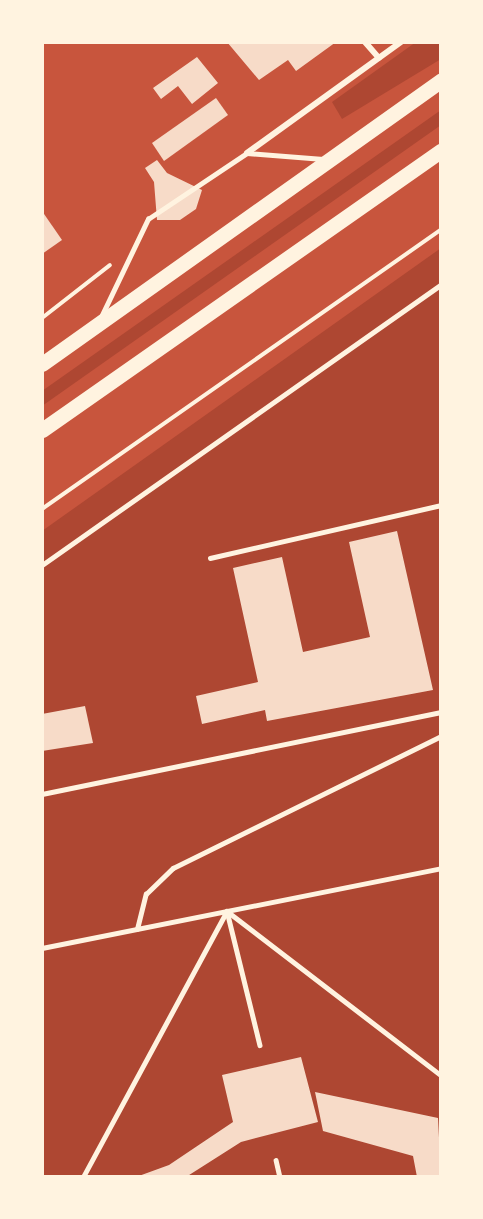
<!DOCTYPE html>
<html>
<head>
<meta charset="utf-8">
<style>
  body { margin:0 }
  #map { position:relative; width:483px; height:1219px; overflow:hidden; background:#c8553d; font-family:Raleway,sans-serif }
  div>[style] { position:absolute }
  .green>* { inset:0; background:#ae4732 }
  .building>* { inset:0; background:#f7dbc8 }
  .path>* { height:4px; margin:-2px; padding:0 2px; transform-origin:2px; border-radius:2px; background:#fff3e0 }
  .service>* { height:4.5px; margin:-2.25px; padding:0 2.25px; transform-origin:2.25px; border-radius:2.25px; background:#fff3e0 }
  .minor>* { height:6px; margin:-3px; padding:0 3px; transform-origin:3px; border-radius:3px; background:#fff3e0 }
  .primary>* { height:15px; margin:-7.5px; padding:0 7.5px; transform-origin:7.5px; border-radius:7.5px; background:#fff3e0 }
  span { translate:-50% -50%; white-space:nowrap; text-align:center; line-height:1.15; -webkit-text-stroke:5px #fff3e0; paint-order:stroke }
  .frame { position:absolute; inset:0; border:44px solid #fff3e0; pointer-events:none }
</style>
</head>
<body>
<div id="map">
  <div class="green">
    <div style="clip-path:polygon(416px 42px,441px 42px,441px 59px,342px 119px,332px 102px)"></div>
    <div style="clip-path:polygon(441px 110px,441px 125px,42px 406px,42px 391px)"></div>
    <div style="clip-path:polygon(441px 248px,441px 1177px,42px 1177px,42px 531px)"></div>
  </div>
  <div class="building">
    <div style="clip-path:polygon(227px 42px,336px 42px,296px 71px,288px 60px,259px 80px)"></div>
    <div style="clip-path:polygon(197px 57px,218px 83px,192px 104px,178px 86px,161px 99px,153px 88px)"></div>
    <div style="clip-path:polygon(216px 98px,228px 115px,164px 161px,152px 143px)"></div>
    <div style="clip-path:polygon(157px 160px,167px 173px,202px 190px,196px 209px,180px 220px,157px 220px,154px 182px,145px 168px)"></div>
    <div style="clip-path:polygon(42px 211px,62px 240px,42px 254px)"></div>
    <div style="clip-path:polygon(397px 531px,433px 690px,267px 721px,265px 710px,202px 724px,196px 696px,258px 682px,233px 568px,282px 557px,303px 652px,370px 637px,349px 542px)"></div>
    <div style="clip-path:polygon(85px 706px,93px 743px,42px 751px,42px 714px)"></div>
    <div style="clip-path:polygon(301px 1057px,318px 1122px,241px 1142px,186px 1177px,136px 1177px,169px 1165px,233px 1122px,222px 1075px)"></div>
    <div style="clip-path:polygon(315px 1092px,438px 1118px,441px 1177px,417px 1177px,413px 1156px,323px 1131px)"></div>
  </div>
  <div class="path">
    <div style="left:42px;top:318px;width:86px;rotate:-37.9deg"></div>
    <div style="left:42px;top:509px;width:487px;rotate:-35deg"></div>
  </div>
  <div class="service">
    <div style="left:101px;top:317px;width:109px;rotate:-64.4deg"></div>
    <div style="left:148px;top:219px;width:119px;rotate:-33.7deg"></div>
    <div style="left:247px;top:153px;width:76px;rotate:4.5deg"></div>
    <div style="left:210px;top:558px;width:237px;rotate:-12.9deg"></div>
    <div style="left:42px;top:565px;width:487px;rotate:-35.1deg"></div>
    <div style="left:42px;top:794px;width:407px;rotate:-11.6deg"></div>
    <div style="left:227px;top:911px;width:270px;rotate:37.5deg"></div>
    <div style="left:227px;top:911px;width:138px;rotate:76.2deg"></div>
    <div style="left:137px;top:929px;width:36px;rotate:-76deg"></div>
    <div style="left:146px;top:894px;width:37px;rotate:-44deg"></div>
    <div style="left:173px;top:868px;width:299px;rotate:-26.2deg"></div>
    <div style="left:42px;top:948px;width:407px;rotate:-11.3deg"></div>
    <div style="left:276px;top:1160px;width:17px;rotate:77deg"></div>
    <div style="left:83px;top:1177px;width:302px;rotate:-61.6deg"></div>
  </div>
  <div class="minor">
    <div style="left:365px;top:42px;width:21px;rotate:49deg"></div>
    <div style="left:247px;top:153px;width:190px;rotate:-35.8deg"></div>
  </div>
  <div class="primary">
    <div style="left:42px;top:364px;width:490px;rotate:-35.4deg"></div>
    <div style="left:42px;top:430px;width:487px;rotate:-35deg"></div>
  </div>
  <div class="frame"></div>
</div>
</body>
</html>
